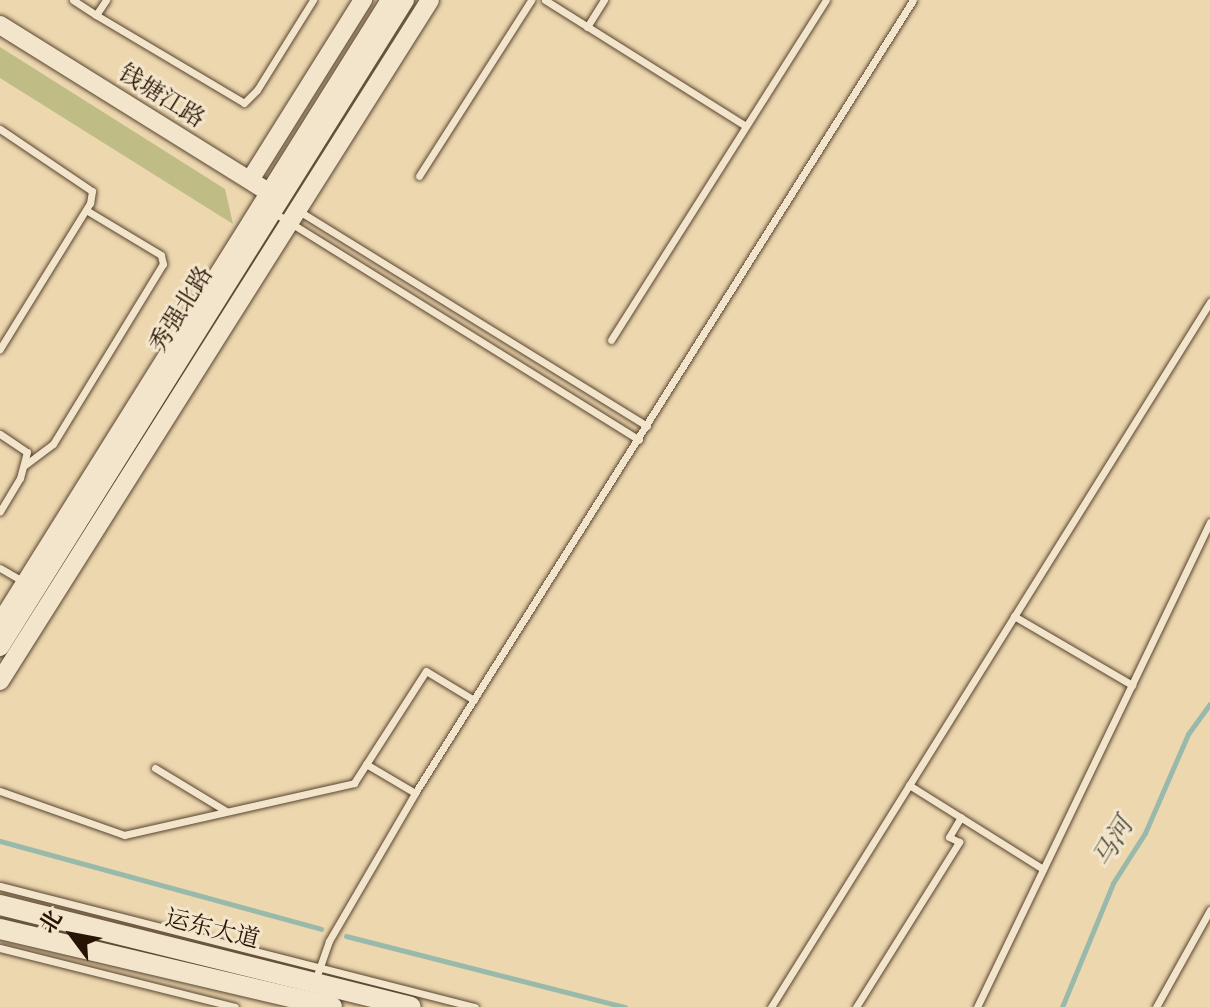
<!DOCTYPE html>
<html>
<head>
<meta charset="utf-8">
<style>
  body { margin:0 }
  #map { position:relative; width:1210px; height:1007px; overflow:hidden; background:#edd7af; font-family:"IM FELL English","Noto Serif SC",serif }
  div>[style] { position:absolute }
  .green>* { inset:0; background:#c0bc85 }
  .stream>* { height:5px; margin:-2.5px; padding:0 2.5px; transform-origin:2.5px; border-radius:2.5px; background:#99baab }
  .roads { filter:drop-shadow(0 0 2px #584530) drop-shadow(0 0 2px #584530) }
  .service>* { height:7px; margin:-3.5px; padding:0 3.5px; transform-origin:3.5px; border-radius:3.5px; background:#f3e5cb }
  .tertiary>* { height:18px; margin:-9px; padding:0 9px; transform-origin:9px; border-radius:9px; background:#f3e5cb }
  .secondary>* { height:20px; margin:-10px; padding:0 10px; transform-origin:10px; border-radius:10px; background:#f3e5cb }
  span { translate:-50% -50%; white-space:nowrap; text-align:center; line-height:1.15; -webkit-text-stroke:6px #f3e5cb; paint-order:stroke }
  .street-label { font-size:24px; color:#271405 }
  .water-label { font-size:26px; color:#4f4e3f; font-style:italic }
  .north { position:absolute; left:32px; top:895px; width:80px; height:80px; -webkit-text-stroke:6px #f3e5cb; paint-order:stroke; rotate:302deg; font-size:22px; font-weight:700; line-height:32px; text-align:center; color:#271405 }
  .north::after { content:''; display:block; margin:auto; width:28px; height:36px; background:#271405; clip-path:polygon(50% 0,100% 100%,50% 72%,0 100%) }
</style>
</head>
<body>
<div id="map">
  <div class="green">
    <div style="clip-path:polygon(0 47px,225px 189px,233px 224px,0 78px)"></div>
  </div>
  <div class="stream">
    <div style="left:0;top:841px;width:333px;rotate:15.3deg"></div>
    <div style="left:346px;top:936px;width:288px;rotate:14.3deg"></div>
    <div style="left:1062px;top:1007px;width:134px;rotate:-67.6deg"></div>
    <div style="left:1113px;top:883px;width:59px;rotate:-57.4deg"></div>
    <div style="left:1145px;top:833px;width:108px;rotate:-66.5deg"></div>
    <div style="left:1188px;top:734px;width:37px;rotate:-54deg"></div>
  </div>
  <div class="roads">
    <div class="service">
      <div style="left:73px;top:0;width:27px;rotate:33deg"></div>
      <div style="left:96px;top:15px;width:18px;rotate:-56deg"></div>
      <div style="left:545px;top:0;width:237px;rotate:32.1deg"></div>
      <div style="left:96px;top:15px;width:172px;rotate:30.7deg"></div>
      <div style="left:244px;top:103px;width:18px;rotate:-45deg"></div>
      <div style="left:257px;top:90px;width:106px;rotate:-58.1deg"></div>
      <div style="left:587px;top:27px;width:32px;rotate:-58deg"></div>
      <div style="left:0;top:129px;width:111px;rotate:34deg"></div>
      <div style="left:92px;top:191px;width:12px;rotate:99deg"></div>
      <div style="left:90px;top:203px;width:172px;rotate:121.7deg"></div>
      <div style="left:419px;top:176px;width:209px;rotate:-57.5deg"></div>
      <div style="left:299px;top:211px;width:409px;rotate:31.7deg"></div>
      <div style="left:273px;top:212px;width:431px;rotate:31.9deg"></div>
      <div style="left:611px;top:340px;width:402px;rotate:-57.7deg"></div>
      <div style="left:0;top:434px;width:32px;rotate:34deg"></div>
      <div style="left:27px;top:452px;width:27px;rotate:105deg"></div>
      <div style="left:20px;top:478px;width:39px;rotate:121deg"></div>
      <div style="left:25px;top:465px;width:35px;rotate:-37deg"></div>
      <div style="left:53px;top:444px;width:211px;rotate:-58.6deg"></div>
      <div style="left:163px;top:264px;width:9px;rotate:-103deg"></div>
      <div style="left:161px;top:255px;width:87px;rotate:-149deg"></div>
      <div style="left:0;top:568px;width:30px;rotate:30deg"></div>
      <div style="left:1014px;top:616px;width:137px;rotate:30.3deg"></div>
      <div style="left:366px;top:764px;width:57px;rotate:30.6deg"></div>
      <div style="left:155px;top:768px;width:83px;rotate:31.2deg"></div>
      <div style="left:909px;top:785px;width:158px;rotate:32.1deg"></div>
      <div style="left:0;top:791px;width:132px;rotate:19.5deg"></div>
      <div style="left:124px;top:835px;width:236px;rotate:-12.7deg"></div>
      <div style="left:354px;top:783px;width:133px;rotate:-57.3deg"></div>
      <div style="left:426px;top:671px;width:56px;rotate:31.1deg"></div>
      <div style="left:0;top:886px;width:490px;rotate:14.3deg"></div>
      <div style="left:0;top:948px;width:242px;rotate:14.1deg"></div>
      <div style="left:315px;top:981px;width:42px;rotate:-70.7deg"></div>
      <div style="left:329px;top:941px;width:171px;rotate:-59.8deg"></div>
      <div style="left:415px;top:793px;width:936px;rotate:-57.87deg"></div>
      <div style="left:771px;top:1007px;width:831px;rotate:-58.09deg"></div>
      <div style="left:856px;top:1007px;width:195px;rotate:-58deg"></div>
      <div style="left:959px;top:842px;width:11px;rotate:-153deg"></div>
      <div style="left:949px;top:837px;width:23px;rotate:-59deg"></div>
      <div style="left:977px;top:1007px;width:538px;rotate:-64.34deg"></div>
      <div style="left:1156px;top:1007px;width:111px;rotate:-60.9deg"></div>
    </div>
    <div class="tertiary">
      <div style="left:0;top:25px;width:325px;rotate:31.9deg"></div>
      <div style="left:250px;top:180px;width:213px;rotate:-57.9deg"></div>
      <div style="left:0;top:623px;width:735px;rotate:-57.95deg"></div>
      <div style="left:0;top:647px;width:763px;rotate:-57.95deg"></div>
      <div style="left:0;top:681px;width:805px;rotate:-57.73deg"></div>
    </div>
    <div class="secondary">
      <div style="left:0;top:905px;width:423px;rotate:13.9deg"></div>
      <div style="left:0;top:929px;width:341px;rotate:13.2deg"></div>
    </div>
  </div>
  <div class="street-label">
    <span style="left:161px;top:97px;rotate:32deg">钱塘江路</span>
    <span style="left:182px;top:310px;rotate:-58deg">秀强北路</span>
    <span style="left:212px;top:930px;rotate:14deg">运东大道</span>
  </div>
  <div class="water-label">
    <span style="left:1114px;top:843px;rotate:-59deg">马河</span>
  </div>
  <div class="north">北</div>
</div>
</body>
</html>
